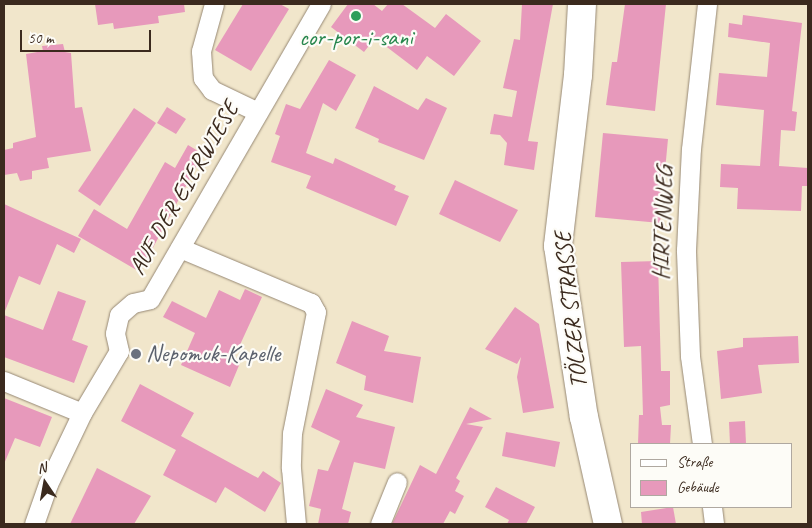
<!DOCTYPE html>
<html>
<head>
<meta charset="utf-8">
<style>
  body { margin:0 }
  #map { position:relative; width:812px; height:528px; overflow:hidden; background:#f1e6cb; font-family:Caveat,sans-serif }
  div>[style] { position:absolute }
  .building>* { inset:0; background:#e799bb }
  .roads { filter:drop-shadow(0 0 1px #968874) drop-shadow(0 0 1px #968874) }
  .street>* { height:19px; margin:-9.5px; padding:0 9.5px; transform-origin:9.5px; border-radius:9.5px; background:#fff }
  .secondary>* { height:28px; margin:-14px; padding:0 14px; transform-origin:14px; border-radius:14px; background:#fff }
  .dots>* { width:14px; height:14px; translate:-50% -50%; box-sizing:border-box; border:2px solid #fdfcf7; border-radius:50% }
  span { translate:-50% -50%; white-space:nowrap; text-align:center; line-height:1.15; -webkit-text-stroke:4.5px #fdfcf7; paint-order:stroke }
  .leisure-label { font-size:24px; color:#27864d }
  .street-label { font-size:24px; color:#3b2a1e }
  .worship-label { font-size:24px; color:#5b616d }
  .left { translate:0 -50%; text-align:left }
  .frame { position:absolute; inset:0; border:5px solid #3b2a1e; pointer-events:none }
  .legend { position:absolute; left:630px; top:443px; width:162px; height:65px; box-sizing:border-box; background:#fdfcf7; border:1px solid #afa8a0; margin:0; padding:6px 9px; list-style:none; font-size:15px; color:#3b2a1e }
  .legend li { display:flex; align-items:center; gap:10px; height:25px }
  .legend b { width:25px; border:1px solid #afa8a0 }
  .north { position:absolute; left:20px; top:458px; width:50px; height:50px; -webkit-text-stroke:4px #fdfcf7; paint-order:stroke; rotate:348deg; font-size:14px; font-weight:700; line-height:20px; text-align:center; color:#3b2a1e }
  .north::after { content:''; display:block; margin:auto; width:18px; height:22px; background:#3b2a1e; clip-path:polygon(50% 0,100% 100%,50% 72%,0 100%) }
  .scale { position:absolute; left:20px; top:30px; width:131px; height:22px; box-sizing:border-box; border:2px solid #3b2a1e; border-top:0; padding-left:6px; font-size:15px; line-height:18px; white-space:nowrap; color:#3b2a1e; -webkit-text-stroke:4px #fdfcf7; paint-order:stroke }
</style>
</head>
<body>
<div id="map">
  <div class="building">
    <div style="clip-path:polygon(95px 4px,184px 4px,185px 12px,158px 16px,159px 23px,114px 29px,113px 23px,98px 25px)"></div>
    <div style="clip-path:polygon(243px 4px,280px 4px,289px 9px,251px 71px,215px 50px)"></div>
    <div style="clip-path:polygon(348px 4px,373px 4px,382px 11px,388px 4px,402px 4px,435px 28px,446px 14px,481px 41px,454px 76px,427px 56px,417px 70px,375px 38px,364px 52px,331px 27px)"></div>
    <div style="clip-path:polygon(522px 4px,553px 4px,528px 141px,538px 142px,534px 170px,504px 165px,507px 143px,500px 135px,490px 134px,494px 114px,512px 117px,517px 91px,503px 88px,514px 39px,520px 40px)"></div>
    <div style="clip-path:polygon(625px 4px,666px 4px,655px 111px,606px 105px,612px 62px,617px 62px)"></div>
    <div style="clip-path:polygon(743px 15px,802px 23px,792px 111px,797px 112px,795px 131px,781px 130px,779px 166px,808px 168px,808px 186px,802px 186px,801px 211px,737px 209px,738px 188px,720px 187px,721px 164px,760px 166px,764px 110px,716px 105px,719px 73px,767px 77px,770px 43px,728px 37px,729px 23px,742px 25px)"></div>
    <div style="clip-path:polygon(63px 44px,65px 52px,71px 53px,75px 108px,82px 107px,91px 151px,47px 158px,49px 168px,32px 171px,32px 179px,20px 181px,17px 173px,4px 175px,4px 150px,13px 148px,13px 143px,36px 137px,26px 54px,43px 51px,42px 46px)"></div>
    <div style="clip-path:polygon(329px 60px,356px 75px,336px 111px,323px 103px,306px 153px,333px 164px,335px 158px,396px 186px,394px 190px,409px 196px,396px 226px,306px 188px,311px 176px,271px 162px,280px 136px,275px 134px,286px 104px,300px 109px)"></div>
    <div style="clip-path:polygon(374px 86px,418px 110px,426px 98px,447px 108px,424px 160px,378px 142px,379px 139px,355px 128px)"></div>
    <div style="clip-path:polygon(167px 107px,186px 119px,176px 134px,157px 123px)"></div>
    <div style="clip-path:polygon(134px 108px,156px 123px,100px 206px,78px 191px)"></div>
    <div style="clip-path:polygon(603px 133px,668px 139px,660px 223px,595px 217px)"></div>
    <div style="clip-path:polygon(188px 145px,203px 154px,140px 272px,78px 236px,94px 209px,127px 229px,165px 162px,175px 168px)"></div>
    <div style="clip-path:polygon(455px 180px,518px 210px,500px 242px,439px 214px)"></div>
    <div style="clip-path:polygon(4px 204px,81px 239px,74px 253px,57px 244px,40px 285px,19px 276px,5px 311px)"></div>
    <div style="clip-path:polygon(658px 261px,661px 371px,670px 371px,670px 405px,660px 407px,662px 425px,671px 425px,670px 444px,638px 444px,639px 415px,643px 415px,641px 346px,624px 347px,621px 262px)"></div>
    <div style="clip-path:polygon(245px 289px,262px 297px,233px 360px,240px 363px,230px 387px,181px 365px,195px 333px,163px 317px,172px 301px,206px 318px,219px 290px,240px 300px)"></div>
    <div style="clip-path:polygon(58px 291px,86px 301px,72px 340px,88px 346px,74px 383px,4px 357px,4px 315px,43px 330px)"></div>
    <div style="clip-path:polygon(515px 307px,539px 324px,554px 408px,523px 413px,517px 377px,521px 357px,517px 364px,485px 349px)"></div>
    <div style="clip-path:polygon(352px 321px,389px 336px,384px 351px,421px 357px,413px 403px,364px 390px,366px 376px,336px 363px)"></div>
    <div style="clip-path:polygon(798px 336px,799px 363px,758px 365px,762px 393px,721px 399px,717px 351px,743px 347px,743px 338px)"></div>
    <div style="clip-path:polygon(140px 384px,194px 413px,181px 436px,258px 478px,263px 471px,281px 483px,265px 512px,225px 487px,216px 503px,163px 475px,176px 450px,121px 421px)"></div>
    <div style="clip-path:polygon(326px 389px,363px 405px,356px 417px,395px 427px,385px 469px,354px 462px,342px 509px,351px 512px,348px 524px,318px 524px,321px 509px,309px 506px,318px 469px,328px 471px,340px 441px,311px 427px)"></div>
    <div style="clip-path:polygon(4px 398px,52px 417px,40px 447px,15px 438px,4px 464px)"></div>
    <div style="clip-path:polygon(470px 407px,492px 419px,466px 424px,483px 427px,456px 478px,460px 481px,455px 491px,464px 496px,455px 514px,450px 511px,443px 524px,392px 524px,420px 465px,436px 474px)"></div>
    <div style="clip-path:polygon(745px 421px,746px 444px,730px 444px,729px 422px)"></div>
    <div style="clip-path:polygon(506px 432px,560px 442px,555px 467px,502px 456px)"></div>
    <div style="clip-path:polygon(97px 468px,151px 496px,134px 524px,70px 524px)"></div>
    <div style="clip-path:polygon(496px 487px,535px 507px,526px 524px,507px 524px,509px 520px,485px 507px)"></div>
    <div style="clip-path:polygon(673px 507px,676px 524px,642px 524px,641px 512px)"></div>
  </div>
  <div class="roads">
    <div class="street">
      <div style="left:214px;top:4px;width:49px;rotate:105.5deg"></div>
      <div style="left:201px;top:51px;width:27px;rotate:86deg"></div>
      <div style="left:203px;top:78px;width:15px;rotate:53deg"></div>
      <div style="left:212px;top:90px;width:51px;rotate:25.6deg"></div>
      <div style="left:180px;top:248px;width:142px;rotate:22.8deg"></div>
      <div style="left:311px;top:303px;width:10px;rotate:61deg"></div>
      <div style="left:316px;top:312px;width:123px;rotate:101.2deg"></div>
      <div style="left:292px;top:433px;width:35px;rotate:92deg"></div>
      <div style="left:291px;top:468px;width:56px;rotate:84.9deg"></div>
      <div style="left:4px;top:381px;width:84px;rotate:22.3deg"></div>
      <div style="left:702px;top:444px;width:89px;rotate:-97.8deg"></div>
      <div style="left:690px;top:356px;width:106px;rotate:-92.2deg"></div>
      <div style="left:686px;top:250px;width:101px;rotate:-87.2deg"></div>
      <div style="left:691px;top:149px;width:146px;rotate:-83.7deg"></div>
      <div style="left:712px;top:507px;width:17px;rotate:83deg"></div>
      <div style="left:34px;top:524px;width:42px;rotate:-70.7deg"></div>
      <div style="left:48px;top:484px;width:79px;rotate:-64.4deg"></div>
      <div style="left:82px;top:413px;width:72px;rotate:-59.2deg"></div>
      <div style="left:119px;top:351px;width:18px;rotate:-103deg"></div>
      <div style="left:115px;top:333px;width:18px;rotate:-77deg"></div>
      <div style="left:119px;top:315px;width:18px;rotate:-41deg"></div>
      <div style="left:133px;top:303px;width:17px;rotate:-13deg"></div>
      <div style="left:150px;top:299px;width:341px;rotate:-59.9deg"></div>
      <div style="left:380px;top:524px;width:45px;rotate:-68deg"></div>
    </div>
    <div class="secondary">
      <div style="left:582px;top:4px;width:71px;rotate:93.2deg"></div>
      <div style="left:578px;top:75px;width:172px;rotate:96.7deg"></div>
      <div style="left:558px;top:246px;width:173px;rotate:81.4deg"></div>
      <div style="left:584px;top:417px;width:110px;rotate:77.4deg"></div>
    </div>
  </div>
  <div class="dots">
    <div style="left:356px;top:16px;background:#2e9e5b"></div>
    <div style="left:136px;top:354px;background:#6b7280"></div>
  </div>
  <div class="leisure-label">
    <span style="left:356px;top:38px">cor-por-i-sani</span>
  </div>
  <div class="street-label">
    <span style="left:184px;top:188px;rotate:-60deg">AUF DER EIERWIESE</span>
    <span style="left:663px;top:223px;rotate:-88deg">HIRTENWEG</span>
    <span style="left:571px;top:310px;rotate:-96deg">TÖLZER STRASSE</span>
  </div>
  <div class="worship-label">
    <span class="left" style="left:146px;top:354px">Nepomuk-Kapelle</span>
  </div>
  <div class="frame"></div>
  <ul class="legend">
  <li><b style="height:6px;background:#fff"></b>Straße</li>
  <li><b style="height:14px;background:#e799bb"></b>Gebäude</li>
  </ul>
  <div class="north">N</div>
  <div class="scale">50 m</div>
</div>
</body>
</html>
